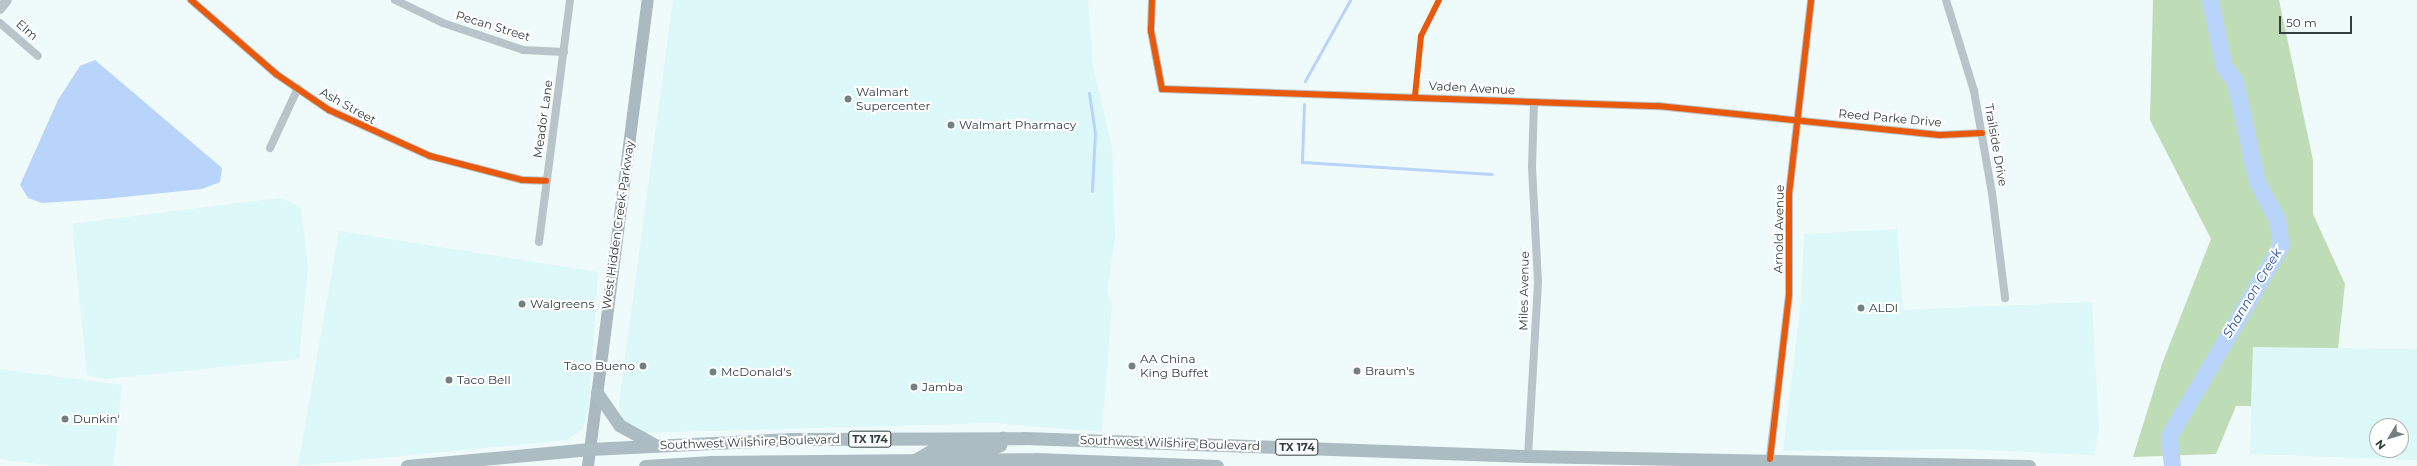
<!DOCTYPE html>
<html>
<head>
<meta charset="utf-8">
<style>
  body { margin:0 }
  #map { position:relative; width:2417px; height:466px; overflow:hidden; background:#effafa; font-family:Montserrat,sans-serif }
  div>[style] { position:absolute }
  .built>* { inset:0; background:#dcf8f8 }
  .forest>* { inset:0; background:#bedcb5 }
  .water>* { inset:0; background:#b9d4fa }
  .stream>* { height:3px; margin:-1.5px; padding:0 1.5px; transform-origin:1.5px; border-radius:1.5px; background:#b9d4fa }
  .river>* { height:17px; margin:-8.5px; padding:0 8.5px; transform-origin:8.5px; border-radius:8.5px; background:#b9d4fa }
  .minor>* { height:8px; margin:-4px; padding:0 4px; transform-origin:4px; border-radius:4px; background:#b8c4ca }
  .tertiary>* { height:10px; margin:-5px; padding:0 5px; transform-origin:5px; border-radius:5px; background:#b8c4ca }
  .secondary>* { height:12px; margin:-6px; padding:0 6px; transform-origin:6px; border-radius:6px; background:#aab9c0 }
  .primary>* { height:13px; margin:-6.5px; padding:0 6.5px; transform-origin:6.5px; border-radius:6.5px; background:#abbcc3 }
  .cycleway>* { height:6px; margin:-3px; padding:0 3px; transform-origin:3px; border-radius:3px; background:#e8590c }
  .dots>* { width:11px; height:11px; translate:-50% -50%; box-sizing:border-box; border:2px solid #fff; border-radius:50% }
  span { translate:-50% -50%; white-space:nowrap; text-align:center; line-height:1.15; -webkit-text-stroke:4px #fff; paint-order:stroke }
  .shield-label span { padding:1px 3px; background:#fff; border:1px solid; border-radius:3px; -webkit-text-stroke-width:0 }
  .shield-label { font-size:11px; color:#323f3f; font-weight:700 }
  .street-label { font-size:12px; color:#323f3f }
  .poi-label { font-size:12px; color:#323f3f }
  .left { translate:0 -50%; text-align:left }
  .right { translate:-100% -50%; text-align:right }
  .water-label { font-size:13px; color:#204f9d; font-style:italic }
  .north { position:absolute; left:2369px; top:418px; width:40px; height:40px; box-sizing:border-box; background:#fff; border:1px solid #adb2b2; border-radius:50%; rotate:232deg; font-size:11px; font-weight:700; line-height:16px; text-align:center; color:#323f3f }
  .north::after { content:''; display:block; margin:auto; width:14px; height:18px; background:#748080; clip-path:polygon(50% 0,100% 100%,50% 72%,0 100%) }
  .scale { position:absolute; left:2279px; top:16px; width:73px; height:18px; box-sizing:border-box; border:2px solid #323f3f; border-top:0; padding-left:5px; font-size:12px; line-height:14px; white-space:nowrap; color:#323f3f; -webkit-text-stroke:3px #fff; paint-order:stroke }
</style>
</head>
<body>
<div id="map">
  <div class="built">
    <div style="clip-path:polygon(673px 0,1088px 0,1093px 66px,1112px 148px,1115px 238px,1107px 291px,1112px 305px,1102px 432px,995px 423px,641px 433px,630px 429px,622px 418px,619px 403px)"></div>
    <div style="clip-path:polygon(281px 198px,301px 207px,308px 267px,299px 359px,105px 379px,87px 375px,72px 224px)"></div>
    <div style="clip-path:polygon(1897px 229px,1903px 310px,2092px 302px,2099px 428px,2094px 455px,1964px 449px,1783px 451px,1801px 301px,1804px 234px)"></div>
    <div style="clip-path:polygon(339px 231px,598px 272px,589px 403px,583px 429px,567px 440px,298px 466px)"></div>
    <div style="clip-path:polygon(evenodd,2253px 347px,2417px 349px,2417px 460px,2250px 454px,2253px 347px,2377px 426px,2401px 426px,2401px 450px,2377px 450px,2377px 426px)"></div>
    <div style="clip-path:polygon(0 369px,122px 385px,113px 466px,55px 466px,0 459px)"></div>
  </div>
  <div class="forest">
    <div style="clip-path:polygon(2153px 0,2279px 0,2313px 160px,2313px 214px,2345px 284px,2338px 348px,2253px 347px,2251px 406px,2236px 406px,2216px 454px,2133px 457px,2162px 364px,2211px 239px,2150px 120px)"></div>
  </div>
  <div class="water">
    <div style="clip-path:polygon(95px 60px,222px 168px,220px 182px,202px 189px,104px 199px,42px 203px,28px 198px,20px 185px,58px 100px,80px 66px)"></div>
  </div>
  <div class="stream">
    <div style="left:1305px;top:81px;width:93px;rotate:-60.9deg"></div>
    <div style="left:1089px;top:93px;width:40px;rotate:81.5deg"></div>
    <div style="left:1095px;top:133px;width:58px;rotate:93deg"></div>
    <div style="left:1304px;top:104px;width:58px;rotate:92deg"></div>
    <div style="left:1302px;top:162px;width:190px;rotate:3.6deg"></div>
  </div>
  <div class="river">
    <div style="left:2172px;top:466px;width:30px;rotate:-96deg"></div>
    <div style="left:2169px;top:436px;width:221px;rotate:-59.6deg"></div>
    <div style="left:2281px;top:245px;width:26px;rotate:-99deg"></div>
    <div style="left:2277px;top:219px;width:42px;rotate:-118.4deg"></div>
    <div style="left:2257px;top:182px;width:103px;rotate:-102.3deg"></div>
    <div style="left:2235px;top:81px;width:18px;rotate:-128deg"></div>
    <div style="left:2224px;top:67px;width:68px;rotate:-101.8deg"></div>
  </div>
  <div class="minor">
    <div style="left:191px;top:0;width:113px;rotate:41deg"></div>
    <div style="left:276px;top:74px;width:64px;rotate:34.2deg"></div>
    <div style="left:329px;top:110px;width:111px;rotate:24.5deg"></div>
    <div style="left:430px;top:156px;width:95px;rotate:14.6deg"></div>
    <div style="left:522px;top:180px;width:24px;rotate:2deg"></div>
    <div style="left:395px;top:0;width:53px;rotate:25.6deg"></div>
    <div style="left:443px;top:23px;width:84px;rotate:18.6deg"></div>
    <div style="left:523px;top:50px;width:41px;rotate:2.8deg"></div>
    <div style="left:1152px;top:0;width:31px;rotate:92deg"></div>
    <div style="left:1151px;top:31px;width:59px;rotate:79.3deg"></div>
    <div style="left:1162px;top:89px;width:496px;rotate:2deg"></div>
    <div style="left:1658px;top:106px;width:283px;rotate:5.9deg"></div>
    <div style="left:1940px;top:135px;width:42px;rotate:-2.7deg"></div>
    <div style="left:1946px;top:0;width:95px;rotate:72.9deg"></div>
    <div style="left:1974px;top:91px;width:104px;rotate:80deg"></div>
    <div style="left:1992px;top:193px;width:106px;rotate:82.9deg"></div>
    <div style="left:0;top:23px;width:50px;rotate:41deg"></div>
    <div style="left:270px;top:148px;width:66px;rotate:-65deg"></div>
    <div style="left:539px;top:242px;width:244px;rotate:-82.7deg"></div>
    <div style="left:1528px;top:456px;width:174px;rotate:-86.7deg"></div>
    <div style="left:1538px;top:282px;width:116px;rotate:-93deg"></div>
    <div style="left:1532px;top:166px;width:64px;rotate:-88.2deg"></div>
    <div style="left:1769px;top:465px;width:172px;rotate:-83.3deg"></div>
    <div style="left:1789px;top:294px;width:100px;rotate:-90deg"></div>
    <div style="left:1789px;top:194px;width:195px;rotate:-83.5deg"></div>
  </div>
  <div class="tertiary">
    <div style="left:0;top:9px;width:11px;rotate:-52deg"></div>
  </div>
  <div class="secondary">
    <div style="left:588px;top:466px;width:470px;rotate:-82.7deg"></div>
  </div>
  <div class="primary">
    <div style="left:597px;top:393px;width:39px;rotate:55deg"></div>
    <div style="left:619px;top:425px;width:39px;rotate:29deg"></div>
    <div style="left:915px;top:460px;width:22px;rotate:-30deg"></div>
    <div style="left:934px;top:449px;width:58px"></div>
    <div style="left:992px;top:449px;width:9px;rotate:-27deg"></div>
    <div style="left:1000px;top:445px;width:8px;rotate:-67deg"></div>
    <div style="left:407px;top:466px;width:184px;rotate:-5.3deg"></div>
    <div style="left:590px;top:449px;width:203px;rotate:-2.8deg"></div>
    <div style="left:793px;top:439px;width:231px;rotate:-0.2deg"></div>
    <div style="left:1024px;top:438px;width:504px;rotate:2.05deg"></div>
    <div style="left:1528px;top:456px;width:501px;rotate:1.14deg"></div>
    <div style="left:645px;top:466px;width:66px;rotate:-3.5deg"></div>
    <div style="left:711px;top:462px;width:325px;rotate:-0.5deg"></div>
    <div style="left:1036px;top:459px;width:181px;rotate:2.2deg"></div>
  </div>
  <div class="cycleway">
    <div style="left:191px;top:0;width:113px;rotate:41deg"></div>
    <div style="left:276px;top:74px;width:64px;rotate:34.2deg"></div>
    <div style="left:329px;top:110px;width:111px;rotate:24.5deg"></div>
    <div style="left:430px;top:156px;width:95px;rotate:14.6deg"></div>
    <div style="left:522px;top:180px;width:24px;rotate:2deg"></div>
    <div style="left:1152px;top:0;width:31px;rotate:92deg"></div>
    <div style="left:1151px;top:31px;width:59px;rotate:79.3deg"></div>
    <div style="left:1162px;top:89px;width:496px;rotate:2deg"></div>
    <div style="left:1658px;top:106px;width:283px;rotate:5.9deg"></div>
    <div style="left:1940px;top:135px;width:42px;rotate:-2.7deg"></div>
    <div style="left:1415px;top:96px;width:60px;rotate:-84.3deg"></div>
    <div style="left:1421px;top:36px;width:40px;rotate:-63.4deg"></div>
    <div style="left:1770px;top:459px;width:166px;rotate:-83.4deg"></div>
    <div style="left:1789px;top:294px;width:100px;rotate:-90deg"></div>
    <div style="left:1789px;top:194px;width:195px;rotate:-83.5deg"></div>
  </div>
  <div class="dots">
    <div style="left:848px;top:99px;background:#748080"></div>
    <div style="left:951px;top:125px;background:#748080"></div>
    <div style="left:522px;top:304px;background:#748080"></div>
    <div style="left:1861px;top:308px;background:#748080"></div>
    <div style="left:643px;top:366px;background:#748080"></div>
    <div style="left:1132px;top:366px;background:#748080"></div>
    <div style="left:1357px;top:371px;background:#748080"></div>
    <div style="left:713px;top:372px;background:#748080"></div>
    <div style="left:449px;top:380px;background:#748080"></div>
    <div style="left:914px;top:387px;background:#748080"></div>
    <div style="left:65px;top:419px;background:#748080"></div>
  </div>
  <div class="shield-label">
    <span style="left:870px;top:439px">TX 174</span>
    <span style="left:1297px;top:447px">TX 174</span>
  </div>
  <div class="street-label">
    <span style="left:493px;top:26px;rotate:17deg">Pecan Street</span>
    <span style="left:27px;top:30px;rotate:42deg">Elm</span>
    <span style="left:1472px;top:88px;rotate:3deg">Vaden Avenue</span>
    <span style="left:348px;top:106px;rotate:29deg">Ash Street</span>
    <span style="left:1890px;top:118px;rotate:5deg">Reed Parke Drive</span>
    <span style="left:543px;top:119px;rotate:-82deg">Meador Lane</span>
    <span style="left:1996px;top:145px;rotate:80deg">Trailside Drive</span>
    <span style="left:618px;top:225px;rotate:-82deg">West Hidden Creek Parkway</span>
    <span style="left:1779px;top:229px;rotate:-89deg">Arnold Avenue</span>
    <span style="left:1524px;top:291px;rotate:-89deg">Miles Avenue</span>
    <span style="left:750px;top:442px;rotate:-2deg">Southwest Wilshire Boulevard</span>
    <span style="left:1170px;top:443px;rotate:2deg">Southwest Wilshire Boulevard</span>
  </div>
  <div class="poi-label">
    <span class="left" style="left:856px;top:99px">Walmart<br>Supercenter</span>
    <span class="left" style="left:959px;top:125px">Walmart Pharmacy</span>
    <span class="left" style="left:530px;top:304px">Walgreens</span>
    <span class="left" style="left:1869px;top:308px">ALDI</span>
    <span class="left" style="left:1140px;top:366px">AA China<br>King Buffet</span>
    <span class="right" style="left:635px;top:366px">Taco Bueno</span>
    <span class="left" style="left:1365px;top:371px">Braum's</span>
    <span class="left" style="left:721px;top:372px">McDonald's</span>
    <span class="left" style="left:457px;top:380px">Taco Bell</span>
    <span class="left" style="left:922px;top:387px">Jamba</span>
    <span class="left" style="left:73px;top:419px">Dunkin'</span>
  </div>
  <div class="water-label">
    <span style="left:2252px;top:293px;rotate:-59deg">Shannon Creek</span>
  </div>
  <div class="north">N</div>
  <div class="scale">50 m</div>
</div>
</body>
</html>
